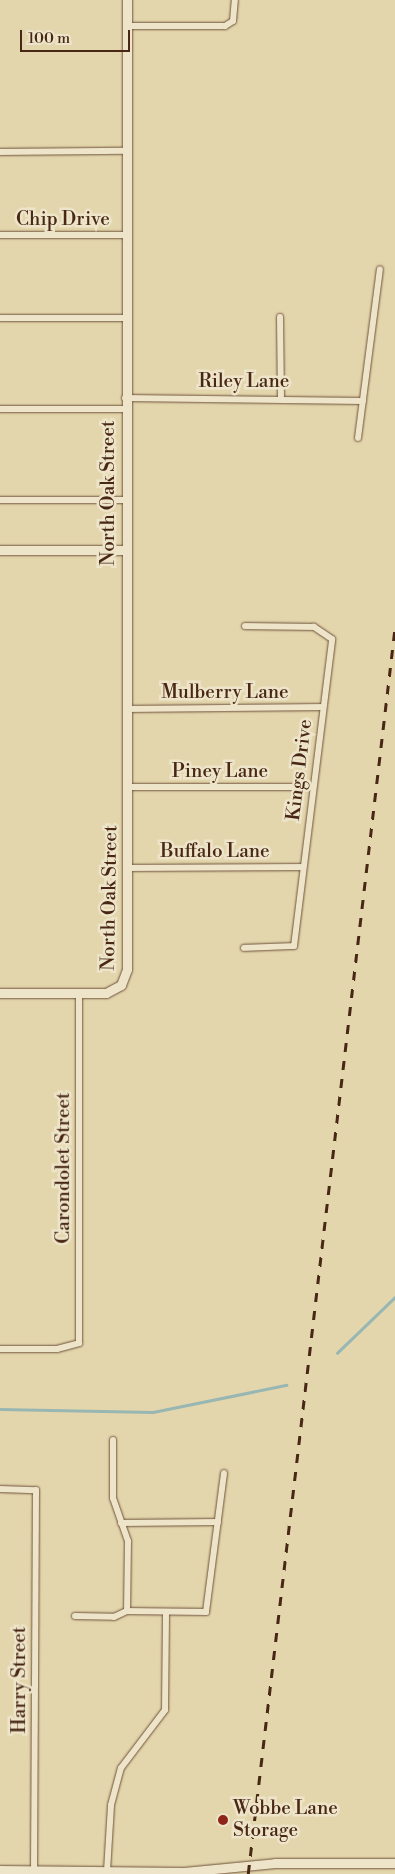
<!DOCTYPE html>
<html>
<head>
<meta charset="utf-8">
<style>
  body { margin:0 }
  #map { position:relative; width:395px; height:1874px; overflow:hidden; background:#e4d6ac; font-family:"Libre Bodoni",serif }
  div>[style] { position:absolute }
  .stream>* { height:2.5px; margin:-1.25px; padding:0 1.25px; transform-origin:1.25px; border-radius:1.25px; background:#98b7b3 }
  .roads { filter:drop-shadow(0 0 1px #6f533b) drop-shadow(0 0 1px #6f533b) }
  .street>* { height:6px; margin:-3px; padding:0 3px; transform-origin:3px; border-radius:3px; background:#ede4c9 }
  .secondary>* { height:9px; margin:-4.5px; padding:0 4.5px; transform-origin:4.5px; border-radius:4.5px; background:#ede4c9 }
  .rail>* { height:2.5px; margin-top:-1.25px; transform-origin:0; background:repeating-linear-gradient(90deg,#482715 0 9px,transparent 0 18px) }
  .dots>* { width:14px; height:14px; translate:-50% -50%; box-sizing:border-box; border:2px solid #ede4c9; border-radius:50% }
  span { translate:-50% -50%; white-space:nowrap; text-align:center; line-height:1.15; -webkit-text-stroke:5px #ede4c9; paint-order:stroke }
  .street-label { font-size:19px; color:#482715 }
  .poi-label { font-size:19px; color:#482715 }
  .left { translate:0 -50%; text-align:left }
  .scale { position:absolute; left:20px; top:30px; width:110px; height:22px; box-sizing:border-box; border:2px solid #482715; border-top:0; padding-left:6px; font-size:15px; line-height:18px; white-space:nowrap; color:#482715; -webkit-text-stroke:4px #ede4c9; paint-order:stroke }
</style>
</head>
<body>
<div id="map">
  <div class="stream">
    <div style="left:337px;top:1353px;width:81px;rotate:-44deg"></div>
    <div style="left:0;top:1409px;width:153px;rotate:1.1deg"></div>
    <div style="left:153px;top:1412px;width:136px;rotate:-11.5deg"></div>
  </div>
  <div class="roads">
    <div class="street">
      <div style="left:127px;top:26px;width:98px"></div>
      <div style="left:225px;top:26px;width:9px;rotate:-32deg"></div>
      <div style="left:233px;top:21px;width:21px;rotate:-85deg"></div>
      <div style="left:0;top:152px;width:126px;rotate:-0.5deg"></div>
      <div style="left:0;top:235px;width:125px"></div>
      <div style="left:280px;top:317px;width:80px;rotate:89.3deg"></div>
      <div style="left:0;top:318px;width:125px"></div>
      <div style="left:125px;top:398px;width:238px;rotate:0.7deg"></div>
      <div style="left:0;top:409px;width:125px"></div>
      <div style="left:358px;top:438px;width:170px;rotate:-82.6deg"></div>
      <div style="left:0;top:500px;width:126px"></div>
      <div style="left:128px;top:709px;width:195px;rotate:-0.6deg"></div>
      <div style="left:127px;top:787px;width:186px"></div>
      <div style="left:127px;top:868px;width:176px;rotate:-0.3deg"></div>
      <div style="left:244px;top:948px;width:50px;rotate:-2.3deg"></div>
      <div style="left:294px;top:946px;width:309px;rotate:-82.9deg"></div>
      <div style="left:332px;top:639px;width:22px;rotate:-146deg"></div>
      <div style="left:314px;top:627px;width:69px;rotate:-179.2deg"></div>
      <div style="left:0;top:1349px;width:57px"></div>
      <div style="left:57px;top:1349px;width:23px;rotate:-15deg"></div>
      <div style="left:79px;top:1343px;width:349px;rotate:-90deg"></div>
      <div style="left:113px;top:1440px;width:58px;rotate:90deg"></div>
      <div style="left:113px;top:1498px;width:46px;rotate:70.8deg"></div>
      <div style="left:128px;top:1541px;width:70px;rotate:90.8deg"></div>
      <div style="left:0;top:1489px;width:36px;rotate:2deg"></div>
      <div style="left:36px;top:1490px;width:381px;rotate:90.3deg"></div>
      <div style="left:121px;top:1523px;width:97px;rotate:-0.6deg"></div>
      <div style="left:75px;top:1616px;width:39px;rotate:1deg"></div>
      <div style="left:114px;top:1617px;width:14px;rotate:-25deg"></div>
      <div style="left:127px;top:1611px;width:79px;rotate:0.7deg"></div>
      <div style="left:206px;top:1612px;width:140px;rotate:-82.6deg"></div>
      <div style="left:107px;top:1871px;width:66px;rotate:-86.5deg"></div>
      <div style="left:111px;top:1805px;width:38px;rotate:-75deg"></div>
      <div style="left:121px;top:1768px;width:73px;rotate:-52.8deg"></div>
      <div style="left:165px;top:1710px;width:97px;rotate:-89.4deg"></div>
    </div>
    <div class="secondary">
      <div style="left:0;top:550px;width:126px"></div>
      <div style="left:0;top:993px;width:106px"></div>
      <div style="left:106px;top:993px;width:17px;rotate:-28deg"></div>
      <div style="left:121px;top:985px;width:17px;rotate:-69deg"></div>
      <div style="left:127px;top:969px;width:969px;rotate:-90deg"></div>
      <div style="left:0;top:1870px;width:184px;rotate:0.6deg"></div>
      <div style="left:184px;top:1872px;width:91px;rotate:-5.6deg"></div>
      <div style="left:275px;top:1863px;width:120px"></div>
    </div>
  </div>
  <div class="rail">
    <div style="left:248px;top:1874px;width:1256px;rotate:-83.28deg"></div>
  </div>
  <div class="dots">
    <div style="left:223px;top:1820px;background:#8f2418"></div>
  </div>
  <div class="street-label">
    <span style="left:63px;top:220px">Chip Drive</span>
    <span style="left:244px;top:382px">Riley Lane</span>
    <span style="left:109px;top:493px;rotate:-90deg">North Oak Street</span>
    <span style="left:225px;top:693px">Mulberry Lane</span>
    <span style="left:300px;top:770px;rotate:-83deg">Kings Drive</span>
    <span style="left:220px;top:772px">Piney Lane</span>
    <span style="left:215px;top:852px">Buffalo Lane</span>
    <span style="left:110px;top:898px;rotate:-89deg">North Oak Street</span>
    <span style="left:64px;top:1168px;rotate:-90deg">Carondolet Street</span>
    <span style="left:20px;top:1680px;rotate:-90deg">Harry Street</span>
  </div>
  <div class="poi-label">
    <span class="left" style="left:233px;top:1820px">Wobbe Lane<br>Storage</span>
  </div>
  <div class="scale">100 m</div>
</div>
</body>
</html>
